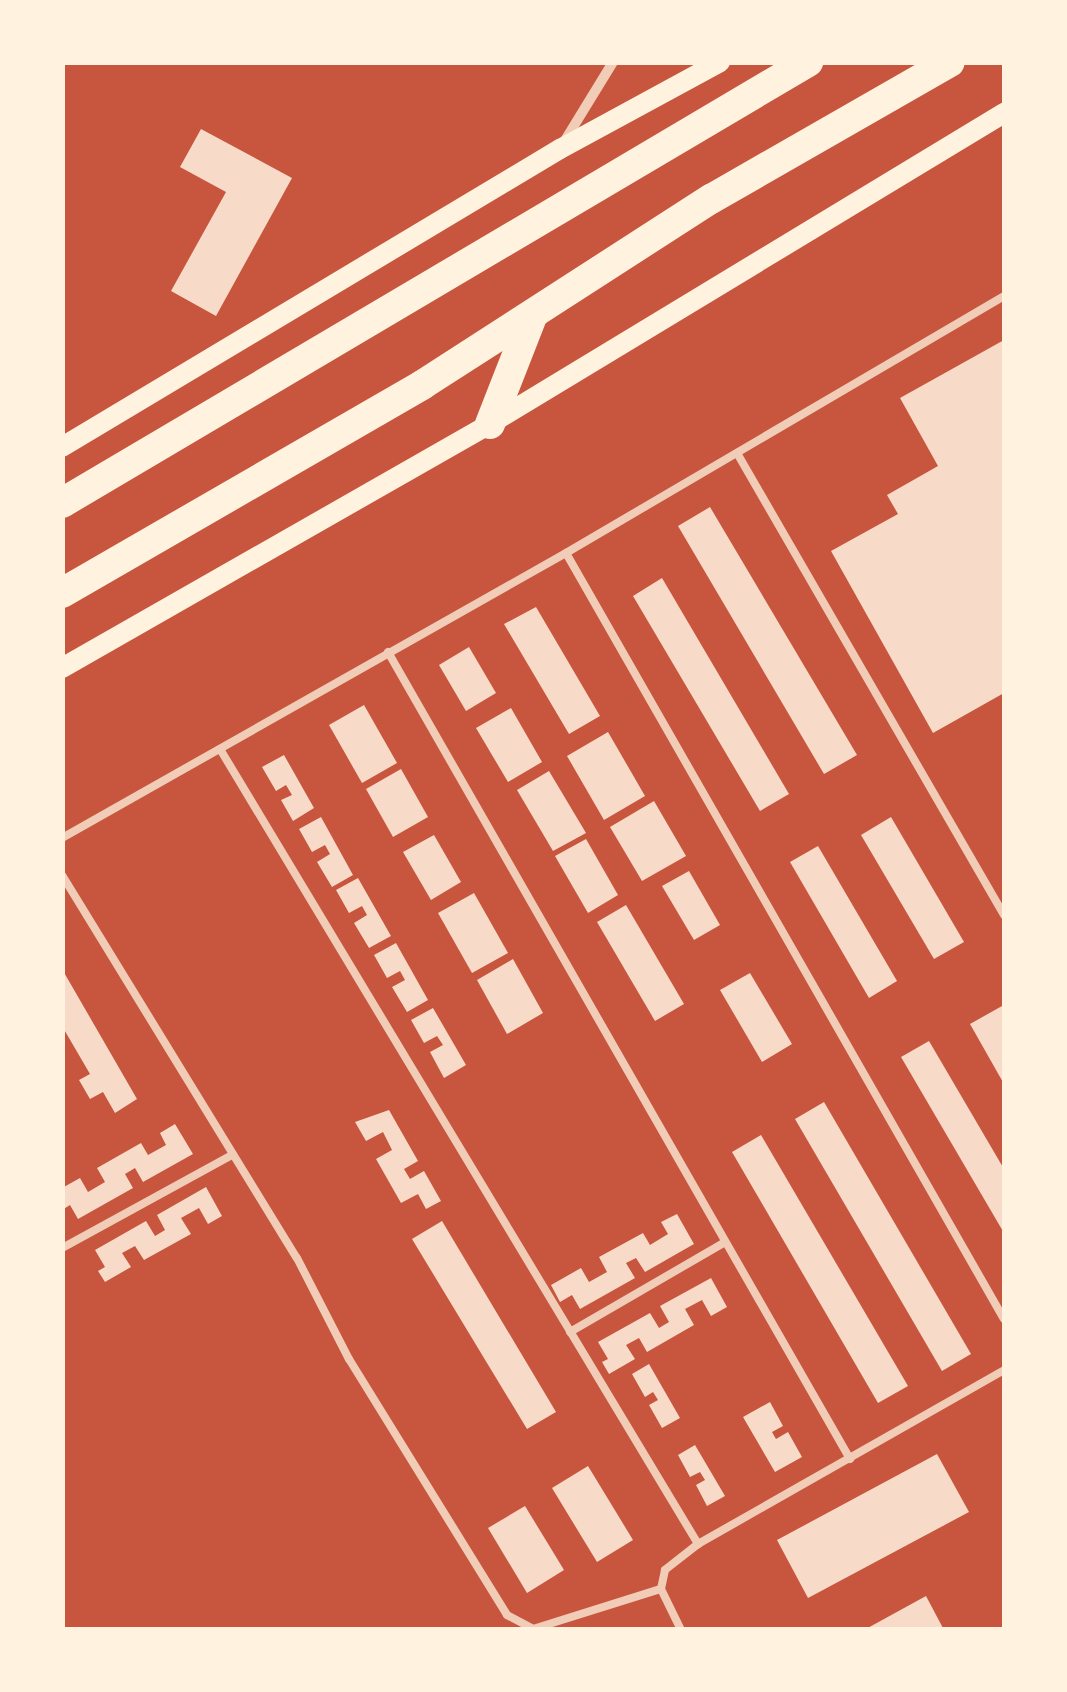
<!DOCTYPE html>
<html>
<head>
<meta charset="utf-8">
<style>
  body { margin:0 }
  #map { position:relative; width:1067px; height:1692px; overflow:hidden; background:#c8553d; font-family:Helvetica,sans-serif }
  div>[style] { position:absolute }
  .building>* { inset:0; background:#f7dbc8 }
  .service>* { height:8px; margin:-4px; padding:0 4px; transform-origin:4px; border-radius:4px; background:#f1ccb7 }
  .minor>* { height:10px; margin:-5px; padding:0 5px; transform-origin:5px; border-radius:5px; background:#f1ccb7 }
  .secondary>* { height:20px; margin:-10px; padding:0 10px; transform-origin:10px; border-radius:10px; background:#fff3e0 }
  .motorway>* { height:30px; margin:-15px; padding:0 15px; transform-origin:15px; border-radius:15px; background:#fff3e0 }
  span { translate:-50% -50%; white-space:nowrap; text-align:center; line-height:1.15; -webkit-text-stroke:10px #fff3e0; paint-order:stroke }
  .frame { position:absolute; inset:0; border:65px solid #fff3e0; pointer-events:none }
</style>
</head>
<body>
<div id="map">
  <div class="building">
    <div style="clip-path:polygon(201px 129px,292px 178px,216px 316px,171px 291px,226px 192px,180px 167px)"></div>
    <div style="clip-path:polygon(1004px 340px,1004px 693px,933px 733px,831px 551px,898px 514px,887px 495px,938px 466px,900px 398px)"></div>
    <div style="clip-path:polygon(710px 507px,857px 755px,824px 774px,678px 526px)"></div>
    <div style="clip-path:polygon(662px 578px,789px 794px,760px 811px,633px 596px)"></div>
    <div style="clip-path:polygon(536px 607px,600px 716px,569px 734px,504px 624px)"></div>
    <div style="clip-path:polygon(469px 647px,496px 693px,466px 711px,439px 665px)"></div>
    <div style="clip-path:polygon(364px 705px,397px 763px,362px 783px,329px 725px)"></div>
    <div style="clip-path:polygon(511px 708px,542px 762px,508px 782px,476px 728px)"></div>
    <div style="clip-path:polygon(608px 732px,645px 796px,604px 820px,567px 756px)"></div>
    <div style="clip-path:polygon(284px 755px,314px 808px,293px 821px,281px 800px,292px 795px,286px 785px,276px 791px,262px 767px)"></div>
    <div style="clip-path:polygon(401px 769px,428px 817px,393px 837px,366px 789px)"></div>
    <div style="clip-path:polygon(549px 771px,586px 833px,553px 851px,517px 790px)"></div>
    <div style="clip-path:polygon(654px 801px,686px 856px,642px 881px,610px 827px)"></div>
    <div style="clip-path:polygon(321px 817px,353px 875px,332px 887px,317px 862px,330px 854px,325px 845px,312px 852px,299px 829px)"></div>
    <div style="clip-path:polygon(891px 817px,964px 942px,934px 959px,861px 835px)"></div>
    <div style="clip-path:polygon(434px 835px,461px 882px,431px 900px,403px 852px)"></div>
    <div style="clip-path:polygon(586px 839px,618px 895px,588px 913px,555px 856px)"></div>
    <div style="clip-path:polygon(818px 846px,897px 981px,869px 998px,790px 862px)"></div>
    <div style="clip-path:polygon(689px 871px,720px 925px,694px 940px,662px 886px)"></div>
    <div style="clip-path:polygon(358px 878px,391px 936px,369px 948px,354px 923px,367px 915px,362px 906px,349px 913px,336px 890px)"></div>
    <div style="clip-path:polygon(474px 893px,508px 953px,472px 973px,438px 913px)"></div>
    <div style="clip-path:polygon(626px 905px,684px 1004px,655px 1021px,597px 922px)"></div>
    <div style="clip-path:polygon(396px 943px,428px 1000px,407px 1012px,392px 987px,405px 980px,400px 971px,387px 978px,374px 955px)"></div>
    <div style="clip-path:polygon(513px 959px,543px 1013px,507px 1034px,477px 980px)"></div>
    <div style="clip-path:polygon(62px 969px,137px 1099px,115px 1113px,103px 1092px,90px 1099px,79px 1080px,90px 1074px,62px 1026px)"></div>
    <div style="clip-path:polygon(750px 973px,792px 1044px,762px 1062px,720px 990px)"></div>
    <div style="clip-path:polygon(1002px 1006px,1004px 1011px,1004px 1084px,970px 1024px)"></div>
    <div style="clip-path:polygon(433px 1008px,466px 1065px,444px 1078px,430px 1052px,443px 1045px,437px 1036px,424px 1043px,411px 1020px)"></div>
    <div style="clip-path:polygon(929px 1041px,1004px 1169px,1004px 1233px,901px 1057px)"></div>
    <div style="clip-path:polygon(824px 1102px,971px 1354px,942px 1371px,795px 1119px)"></div>
    <div style="clip-path:polygon(389px 1110px,418px 1161px,404px 1169px,410px 1179px,424px 1171px,441px 1201px,426px 1209px,418px 1194px,401px 1203px,376px 1159px,392px 1150px,383px 1132px,366px 1141px,355px 1122px)"></div>
    <div style="clip-path:polygon(175px 1124px,193px 1154px,143px 1182px,135px 1168px,125px 1174px,133px 1188px,78px 1219px,70px 1205px,62px 1210px,62px 1188px,80px 1178px,88px 1192px,105px 1182px,97px 1168px,141px 1143px,148px 1155px,166px 1145px,160px 1133px)"></div>
    <div style="clip-path:polygon(761px 1135px,908px 1386px,878px 1403px,732px 1152px)"></div>
    <div style="clip-path:polygon(206px 1187px,222px 1216px,208px 1224px,199px 1208px,181px 1218px,191px 1234px,144px 1260px,135px 1246px,122px 1253px,131px 1267px,105px 1282px,98px 1271px,105px 1267px,95px 1250px,146px 1221px,155px 1236px,165px 1230px,157px 1215px)"></div>
    <div style="clip-path:polygon(677px 1214px,694px 1244px,645px 1272px,636px 1258px,626px 1263px,635px 1278px,580px 1309px,572px 1295px,560px 1302px,551px 1285px,581px 1268px,589px 1282px,607px 1272px,599px 1257px,643px 1233px,650px 1245px,668px 1234px,661px 1222px)"></div>
    <div style="clip-path:polygon(442px 1221px,556px 1412px,527px 1429px,412px 1239px)"></div>
    <div style="clip-path:polygon(711px 1278px,727px 1307px,711px 1316px,702px 1300px,685px 1309px,694px 1325px,647px 1352px,639px 1338px,626px 1345px,635px 1359px,609px 1374px,602px 1362px,608px 1359px,598px 1342px,650px 1313px,659px 1328px,669px 1322px,660px 1306px)"></div>
    <div style="clip-path:polygon(649px 1364px,680px 1418px,662px 1428px,649px 1405px,658px 1400px,653px 1392px,645px 1397px,632px 1374px)"></div>
    <div style="clip-path:polygon(770px 1402px,783px 1426px,772px 1432px,776px 1439px,788px 1432px,802px 1457px,775px 1472px,743px 1417px)"></div>
    <div style="clip-path:polygon(695px 1445px,725px 1496px,707px 1506px,696px 1485px,705px 1480px,700px 1472px,690px 1477px,678px 1455px)"></div>
    <div style="clip-path:polygon(937px 1454px,969px 1512px,808px 1598px,777px 1540px)"></div>
    <div style="clip-path:polygon(588px 1466px,633px 1540px,597px 1562px,552px 1488px)"></div>
    <div style="clip-path:polygon(525px 1506px,564px 1570px,527px 1593px,488px 1528px)"></div>
    <div style="clip-path:polygon(926px 1596px,944px 1630px,864px 1630px)"></div>
  </div>
  <div class="service">
    <div style="left:737px;top:453px;width:534px;rotate:59.98deg"></div>
    <div style="left:566px;top:553px;width:882px;rotate:60.24deg"></div>
    <div style="left:388px;top:652px;width:930px;rotate:60.21deg"></div>
    <div style="left:220px;top:749px;width:928px;rotate:58.98deg"></div>
    <div style="left:698px;top:1544px;width:42px;rotate:141.8deg"></div>
    <div style="left:665px;top:1570px;width:19px;rotate:102deg"></div>
    <div style="left:661px;top:1589px;width:46px;rotate:64deg"></div>
    <div style="left:62px;top:838px;width:579px;rotate:-29.49deg"></div>
    <div style="left:566px;top:553px;width:508px;rotate:-30.4deg"></div>
    <div style="left:62px;top:875px;width:449px;rotate:58.5deg"></div>
    <div style="left:297px;top:1258px;width:114px;rotate:62.8deg"></div>
    <div style="left:349px;top:1359px;width:301px;rotate:58.3deg"></div>
    <div style="left:507px;top:1615px;width:30px;rotate:28deg"></div>
    <div style="left:533px;top:1629px;width:134px;rotate:-17.4deg"></div>
    <div style="left:64px;top:1247px;width:192px;rotate:-28.7deg"></div>
    <div style="left:570px;top:1332px;width:179px;rotate:-30.1deg"></div>
    <div style="left:698px;top:1544px;width:352px;rotate:-29.6deg"></div>
  </div>
  <div class="minor">
    <div style="left:564px;top:142px;width:94px;rotate:-58.5deg"></div>
  </div>
  <div class="secondary">
    <div style="left:62px;top:447px;width:580px;rotate:-30.9deg"></div>
    <div style="left:560px;top:149px;width:182px;rotate:-28.5deg"></div>
    <div style="left:62px;top:668px;width:493px;rotate:-29.7deg"></div>
    <div style="left:490px;top:424px;width:601px;rotate:-31.18deg"></div>
  </div>
  <div class="motorway">
    <div style="left:490px;top:424px;width:118px;rotate:-68.6deg"></div>
    <div style="left:62px;top:503px;width:867px;rotate:-30.59deg"></div>
    <div style="left:62px;top:593px;width:416px;rotate:-30deg"></div>
    <div style="left:422px;top:385px;width:344px;rotate:-32.8deg"></div>
    <div style="left:711px;top:199px;width:275px;rotate:-29.8deg"></div>
  </div>
  <div class="frame"></div>
</div>
</body>
</html>
